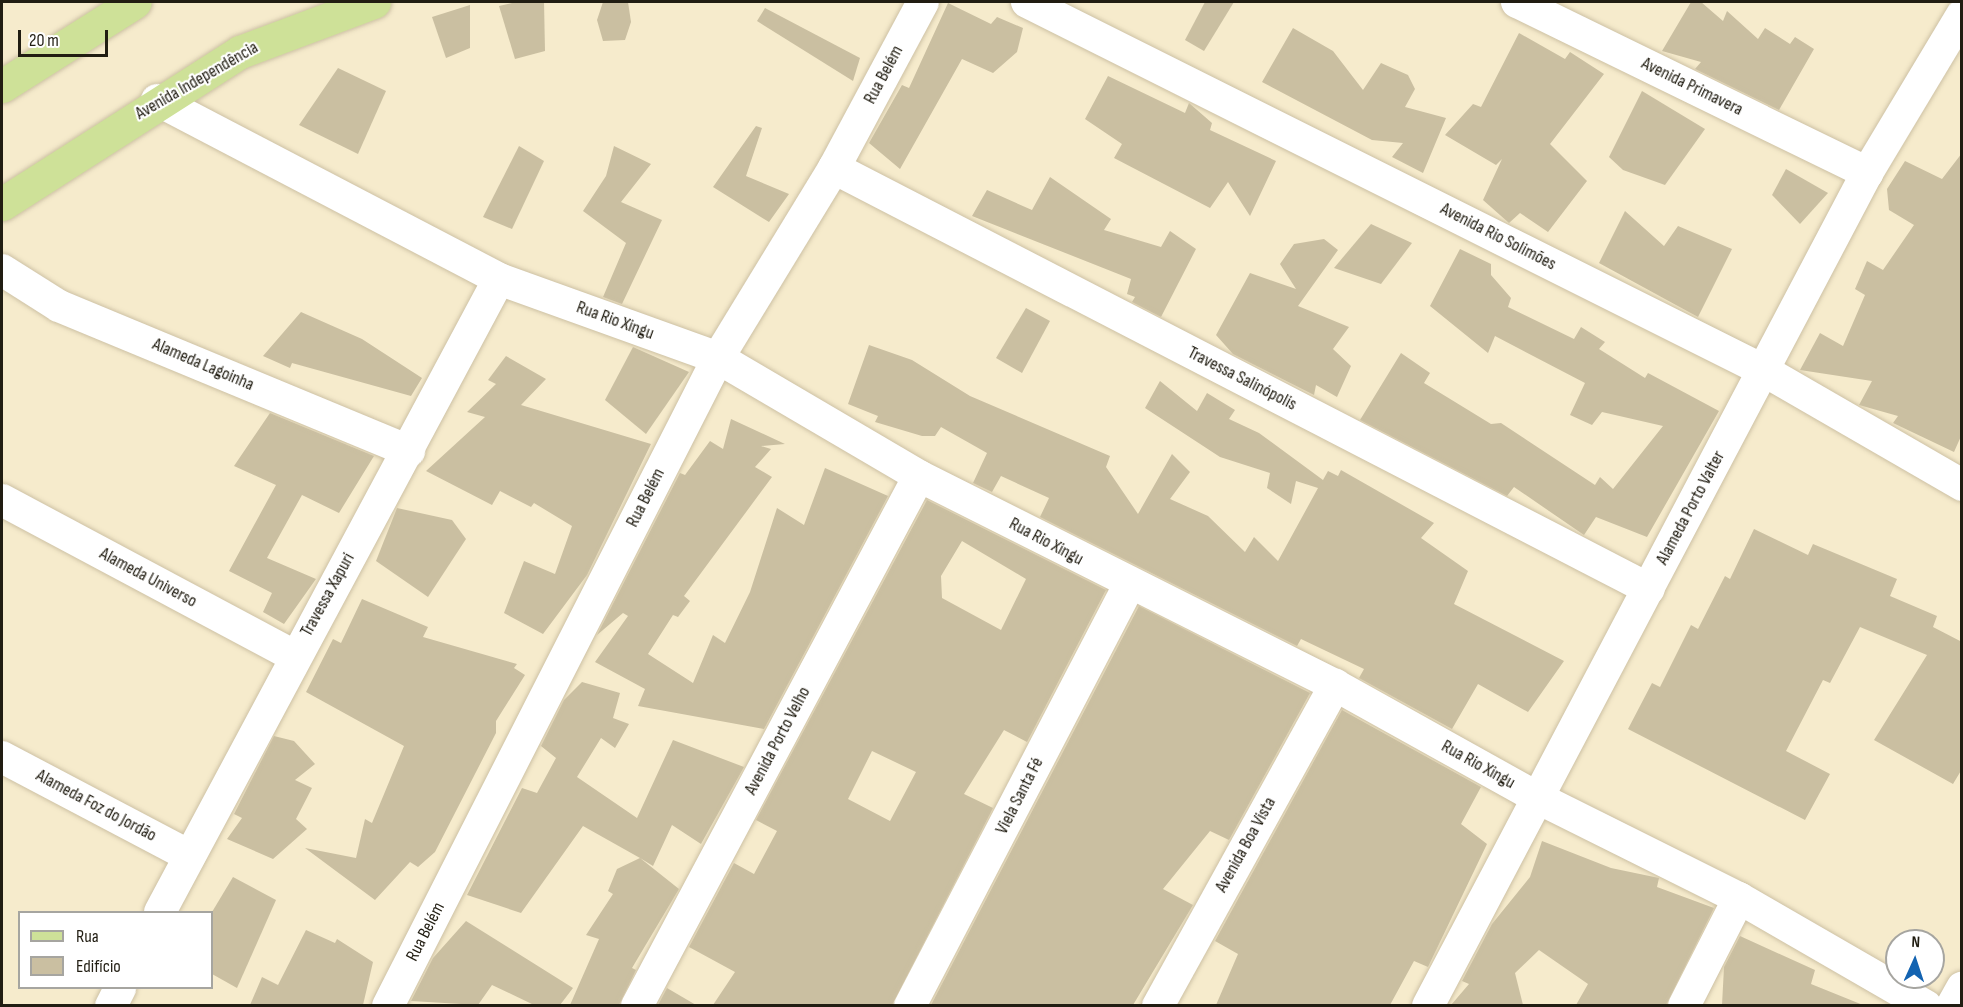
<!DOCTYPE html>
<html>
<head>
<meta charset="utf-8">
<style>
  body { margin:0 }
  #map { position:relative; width:1963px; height:1007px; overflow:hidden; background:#f6ebcc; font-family:"Sofia Sans Condensed",sans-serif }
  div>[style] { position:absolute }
  .building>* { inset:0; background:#cabfa1 }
  .roads { filter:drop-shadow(0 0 2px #cdc1a4) drop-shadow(0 0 2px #cdc1a4) }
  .street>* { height:32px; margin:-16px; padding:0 16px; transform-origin:16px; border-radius:16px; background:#fff }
  .primary>* { height:33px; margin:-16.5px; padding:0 16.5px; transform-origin:16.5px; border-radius:16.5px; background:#cee198 }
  span { translate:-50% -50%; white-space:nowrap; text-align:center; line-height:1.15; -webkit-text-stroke:4.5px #fff; paint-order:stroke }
  .street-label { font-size:18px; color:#211d12 }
  .frame { position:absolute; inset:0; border:3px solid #211d12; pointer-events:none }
  .legend { position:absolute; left:18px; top:911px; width:195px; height:78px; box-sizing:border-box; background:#fff; border:2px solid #a6a5a0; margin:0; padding:8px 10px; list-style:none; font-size:18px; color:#211d12 }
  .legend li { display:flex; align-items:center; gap:12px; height:30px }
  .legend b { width:30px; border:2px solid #a6a5a0 }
  .north { position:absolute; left:1885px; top:929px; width:60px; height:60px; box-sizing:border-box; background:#fff; border:2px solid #a6a5a0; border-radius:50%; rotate:3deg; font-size:16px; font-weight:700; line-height:24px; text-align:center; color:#211d12 }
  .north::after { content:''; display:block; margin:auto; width:21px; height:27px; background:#1363b1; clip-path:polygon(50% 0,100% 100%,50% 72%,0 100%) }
  .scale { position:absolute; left:18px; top:30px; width:90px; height:27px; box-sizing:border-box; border:3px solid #211d12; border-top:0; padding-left:8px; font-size:18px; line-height:21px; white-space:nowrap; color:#211d12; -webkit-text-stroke:4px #fff; paint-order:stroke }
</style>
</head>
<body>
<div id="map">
  <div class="building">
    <div style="clip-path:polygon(516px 2px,544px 2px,545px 51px,515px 59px,499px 6px)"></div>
    <div style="clip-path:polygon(603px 2px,628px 2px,631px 22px,625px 40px,603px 41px,597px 20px)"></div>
    <div style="clip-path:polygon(1205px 2px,1234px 2px,1204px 51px,1185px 40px)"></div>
    <div style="clip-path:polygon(1691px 2px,1701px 2px,1723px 21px,1727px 11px,1758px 39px,1765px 28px,1790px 44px,1795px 37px,1814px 49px,1779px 110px,1695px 69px,1701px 62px,1662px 51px)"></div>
    <div style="clip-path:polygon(948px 3px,991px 24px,997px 17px,1023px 28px,1017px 52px,993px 73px,962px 59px,900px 169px,869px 143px,902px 85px,909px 88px)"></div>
    <div style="clip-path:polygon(470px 5px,470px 48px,446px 58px,432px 17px)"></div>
    <div style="clip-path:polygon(765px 8px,860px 58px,853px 81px,757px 21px)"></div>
    <div style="clip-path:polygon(1293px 28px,1333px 51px,1363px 90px,1381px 63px,1408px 75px,1415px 89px,1405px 107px,1446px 118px,1423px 173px,1392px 157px,1403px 143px,1372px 140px,1262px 82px)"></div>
    <div style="clip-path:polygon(1519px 33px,1565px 59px,1570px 52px,1604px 74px,1550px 144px,1587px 181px,1548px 232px,1520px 213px,1509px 223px,1483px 200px,1502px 159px,1496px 165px,1445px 135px,1473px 104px,1481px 107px)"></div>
    <div style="clip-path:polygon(338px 68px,386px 91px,358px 154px,299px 125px)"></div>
    <div style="clip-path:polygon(1108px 76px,1185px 113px,1189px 103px,1212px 123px,1210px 130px,1276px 161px,1250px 216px,1228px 182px,1210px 208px,1114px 158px,1122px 144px,1085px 119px)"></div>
    <div style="clip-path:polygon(1642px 91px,1705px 129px,1665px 185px,1623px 170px,1609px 157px)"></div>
    <div style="clip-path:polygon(756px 126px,762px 128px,746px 176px,789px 194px,769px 222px,713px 187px)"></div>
    <div style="clip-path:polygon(519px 146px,544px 161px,512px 229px,483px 217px)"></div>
    <div style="clip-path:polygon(614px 146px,651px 164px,621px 202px,662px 220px,622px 304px,603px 297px,626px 243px,583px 211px,606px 176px)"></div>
    <div style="clip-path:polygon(1962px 153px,1962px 434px,1954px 452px,1893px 423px,1898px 416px,1859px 405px,1872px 381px,1800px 370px,1820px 333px,1843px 346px,1865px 295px,1855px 289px,1867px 261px,1883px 270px,1914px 225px,1889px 210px,1887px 189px,1905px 161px,1942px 179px)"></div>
    <div style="clip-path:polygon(1786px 169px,1828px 193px,1800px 224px,1772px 195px)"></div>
    <div style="clip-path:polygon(1050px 177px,1111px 219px,1104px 230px,1161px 247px,1170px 231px,1196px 249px,1161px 317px,1132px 302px,1135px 297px,1127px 294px,1131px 279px,972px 216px,987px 190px,1032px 210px)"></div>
    <div style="clip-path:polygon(1625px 211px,1664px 246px,1678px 226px,1732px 249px,1698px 317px,1599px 263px)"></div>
    <div style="clip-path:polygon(1371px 224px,1412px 243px,1381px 284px,1334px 268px)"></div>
    <div style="clip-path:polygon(1324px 239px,1338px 250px,1298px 306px,1349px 327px,1333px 349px,1351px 366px,1337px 397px,1316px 385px,1314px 395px,1233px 354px,1216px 335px,1250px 273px,1296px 289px,1280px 264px,1294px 244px)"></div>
    <div style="clip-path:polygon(1460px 249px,1491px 264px,1491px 275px,1511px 298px,1508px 307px,1574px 339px,1581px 327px,1605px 342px,1599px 349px,1645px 378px,1648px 373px,1719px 411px,1647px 537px,1596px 517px,1584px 535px,1514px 487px,1507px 496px,1360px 420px,1401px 353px,1430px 373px,1424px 383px,1491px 424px,1501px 423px,1595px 485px,1600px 477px,1613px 489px,1663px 426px,1602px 412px,1592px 425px,1570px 415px,1585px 383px,1495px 336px,1488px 353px,1430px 306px)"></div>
    <div style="clip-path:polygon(1026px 308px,1050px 321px,1022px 373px,996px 358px)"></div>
    <div style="clip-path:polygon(301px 312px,362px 339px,422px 378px,411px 396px,292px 363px,290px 368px,263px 356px)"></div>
    <div style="clip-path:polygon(869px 345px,912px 360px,970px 396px,1110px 456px,1106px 467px,1138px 514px,1172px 454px,1190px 472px,1170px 499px,1208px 516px,1245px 552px,1254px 537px,1278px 561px,1318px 488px,1296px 481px,1291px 504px,1267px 488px,1270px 473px,1220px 457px,1145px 408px,1160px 381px,1197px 411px,1207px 393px,1235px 410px,1229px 419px,1259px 433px,1323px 480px,1328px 471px,1338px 476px,1341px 470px,1434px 523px,1421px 538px,1468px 571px,1454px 604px,1564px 661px,1528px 712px,1478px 684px,1452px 729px,1359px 678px,1364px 669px,1301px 639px,1297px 646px,1040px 517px,1049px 498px,1001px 476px,992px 492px,973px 483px,987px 453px,941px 427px,935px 436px,922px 436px,875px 422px,878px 416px,848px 404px)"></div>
    <div style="clip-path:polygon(633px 347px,689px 372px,646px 434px,605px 400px)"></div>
    <div style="clip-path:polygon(506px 356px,546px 379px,521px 405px,651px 444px,587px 575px,543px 634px,504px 613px,524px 561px,555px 574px,572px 526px,534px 503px,531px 507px,500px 491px,492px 505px,426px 471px,485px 417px,467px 412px,496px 384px,488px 380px)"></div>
    <div style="clip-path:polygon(270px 413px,374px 456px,339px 513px,302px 495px,267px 558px,316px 579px,284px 624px,263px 612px,272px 593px,229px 571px,276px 485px,234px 466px)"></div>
    <div style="clip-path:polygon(731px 419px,785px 444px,761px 446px,771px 449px,755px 467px,772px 477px,684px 596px,690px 601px,678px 617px,673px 615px,648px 654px,693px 683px,713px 635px,725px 643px,750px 592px,777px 508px,804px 525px,825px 468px,888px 496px,764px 729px,638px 706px,645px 689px,595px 662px,628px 616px,623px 613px,597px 635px,680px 473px,685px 475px,710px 441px,723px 449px)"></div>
    <div style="clip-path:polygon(evenodd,927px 500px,1106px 590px,1027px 742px,1004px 730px,964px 794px,993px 808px,892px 1005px,713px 1005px,735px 972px,689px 947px,734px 863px,754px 874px,777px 831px,756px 820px,927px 500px,962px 541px,1026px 579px,1001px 630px,942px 598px,941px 576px,962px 541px,927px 500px,872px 751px,916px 772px,890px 821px,848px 799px,872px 751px)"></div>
    <div style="clip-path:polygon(397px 508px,452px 520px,466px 539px,428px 597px,376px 561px)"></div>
    <div style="clip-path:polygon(1754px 529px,1808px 555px,1813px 544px,1897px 579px,1890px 596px,1937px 616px,1933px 627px,1962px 642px,1962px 769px,1953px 784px,1874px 740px,1927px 655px,1860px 627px,1830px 683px,1823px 680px,1786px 751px,1830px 774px,1805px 820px,1628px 729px,1652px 683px,1660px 687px,1691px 625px,1698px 629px,1725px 576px,1730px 579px)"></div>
    <div style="clip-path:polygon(362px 599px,428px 627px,423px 637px,517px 664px,514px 668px,525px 675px,496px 721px,496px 733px,435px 852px,418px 867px,410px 862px,375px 900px,305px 848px,356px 858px,365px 819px,372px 823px,404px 746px,306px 692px,333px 639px,341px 643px)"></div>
    <div style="clip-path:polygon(1139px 606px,1310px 693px,1229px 840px,1210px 831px,1163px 889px,1193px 905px,1133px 1005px,931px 1005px)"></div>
    <div style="clip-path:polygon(582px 682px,620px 693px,613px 718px,629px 724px,615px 748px,601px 738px,577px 777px,637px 818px,673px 740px,744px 767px,701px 844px,672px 825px,653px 866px,640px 858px,679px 889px,632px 968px,636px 970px,619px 1005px,570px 1005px,599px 939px,586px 935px,613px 894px,608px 891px,617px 869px,640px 858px,583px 826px,521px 913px,467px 895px,522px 788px,537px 793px,556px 758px,541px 746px,564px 700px)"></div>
    <div style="clip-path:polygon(1342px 710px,1481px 787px,1461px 824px,1487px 844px,1428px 967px,1414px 961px,1390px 1005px,1216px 1005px,1238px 954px,1215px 941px)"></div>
    <div style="clip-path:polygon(274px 736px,294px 741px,315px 764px,295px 780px,312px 788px,296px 819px,307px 829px,273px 859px,227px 839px,242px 818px,234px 814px)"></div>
    <div style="clip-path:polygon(1542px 841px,1611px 868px,1659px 878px,1657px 887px,1714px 908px,1666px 1005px,1576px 1005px,1588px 984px,1539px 950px,1515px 973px,1523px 1005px,1451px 1005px,1469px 984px,1462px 981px,1492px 924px,1530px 877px)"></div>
    <div style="clip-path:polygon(233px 877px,276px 900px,237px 988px,212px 974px,212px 912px)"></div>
    <div style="clip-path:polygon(466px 921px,573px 988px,560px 1005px,534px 1005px,492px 985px,478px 1005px,411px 1001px,433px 958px)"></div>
    <div style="clip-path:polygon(306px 930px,335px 943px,337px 939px,373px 962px,363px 1005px,250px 1005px,262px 977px,278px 985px)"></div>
    <div style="clip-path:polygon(1740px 936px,1815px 970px,1811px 984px,1863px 1005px,1722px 1005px,1724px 967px)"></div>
    <div style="clip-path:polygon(667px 988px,696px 1005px,658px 1005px)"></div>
  </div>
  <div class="roads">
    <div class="street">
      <div style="left:1027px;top:2px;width:823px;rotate:26.57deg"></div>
      <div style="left:1763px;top:370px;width:230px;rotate:30deg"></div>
      <div style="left:1517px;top:2px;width:390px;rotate:26deg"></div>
      <div style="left:157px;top:100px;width:386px;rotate:27.6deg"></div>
      <div style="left:499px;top:279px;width:233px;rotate:19.8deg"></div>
      <div style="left:718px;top:358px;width:233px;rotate:30.4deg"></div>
      <div style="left:919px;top:476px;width:466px;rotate:26.7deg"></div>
      <div style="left:1335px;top:685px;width:232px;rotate:29.1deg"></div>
      <div style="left:1538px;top:798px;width:225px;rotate:26.5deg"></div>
      <div style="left:1739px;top:898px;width:216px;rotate:30deg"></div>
      <div style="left:834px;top:168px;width:917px;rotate:27.32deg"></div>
      <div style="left:2px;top:270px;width:67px;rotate:32.3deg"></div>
      <div style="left:59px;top:306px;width:379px;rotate:22.5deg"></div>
      <div style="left:2px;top:500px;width:331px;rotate:28.1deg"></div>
      <div style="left:2px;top:757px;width:212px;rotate:27.8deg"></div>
      <div style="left:160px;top:912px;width:718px;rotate:-61.83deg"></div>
      <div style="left:111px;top:1006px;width:20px;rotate:-63deg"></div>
      <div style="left:388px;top:1006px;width:727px;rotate:-63.01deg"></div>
      <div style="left:718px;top:358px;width:223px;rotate:-58.6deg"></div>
      <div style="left:834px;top:168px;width:188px;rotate:-61.8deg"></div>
      <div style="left:637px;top:1006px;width:600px;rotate:-61.98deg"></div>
      <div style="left:910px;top:1006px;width:474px;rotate:-62.5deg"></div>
      <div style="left:1158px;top:1006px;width:367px;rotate:-61.1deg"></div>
      <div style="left:1428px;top:1006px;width:942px;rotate:-62.21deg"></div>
      <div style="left:1867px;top:173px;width:184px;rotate:-59deg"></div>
      <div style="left:1684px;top:1006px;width:121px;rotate:-63deg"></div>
      <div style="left:1952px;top:1006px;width:21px;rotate:-61deg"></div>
    </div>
    <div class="primary">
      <div style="left:2px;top:86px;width:157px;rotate:-32.3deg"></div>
      <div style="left:2px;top:204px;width:282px;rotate:-32.6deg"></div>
      <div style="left:240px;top:52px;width:143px;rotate:-20.5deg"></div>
    </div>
  </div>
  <div class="street-label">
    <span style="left:884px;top:75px;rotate:-62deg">Rua Belém</span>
    <span style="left:197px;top:81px;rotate:-30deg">Avenida Independência</span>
    <span style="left:1692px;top:87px;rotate:26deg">Avenida Primavera</span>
    <span style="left:1498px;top:237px;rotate:27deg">Avenida Rio Solimões</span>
    <span style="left:615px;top:321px;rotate:20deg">Rua Rio Xingu</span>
    <span style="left:203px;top:365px;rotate:23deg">Alameda Lagoinha</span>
    <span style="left:1242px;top:379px;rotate:27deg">Travessa Salinópolis</span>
    <span style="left:646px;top:498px;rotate:-63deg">Rua Belém</span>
    <span style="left:1691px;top:508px;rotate:-62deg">Alameda Porto Valter</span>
    <span style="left:1046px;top:542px;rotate:28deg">Rua Rio Xingu</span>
    <span style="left:148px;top:578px;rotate:28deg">Alameda Universo</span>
    <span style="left:328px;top:595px;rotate:-61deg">Travessa Xapuri</span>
    <span style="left:778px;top:741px;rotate:-62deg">Avenida Porto Velho</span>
    <span style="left:1478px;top:765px;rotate:29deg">Rua Rio Xingu</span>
    <span style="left:1020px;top:796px;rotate:-63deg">Viela Santa Fé</span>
    <span style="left:96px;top:806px;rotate:28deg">Alameda Foz do Jordão</span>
    <span style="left:1246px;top:845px;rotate:-61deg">Avenida Boa Vista</span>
    <span style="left:426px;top:932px;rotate:-63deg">Rua Belém</span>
  </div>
  <div class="frame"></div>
  <ul class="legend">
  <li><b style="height:8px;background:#cee198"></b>Rua</li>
  <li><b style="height:16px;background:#cabfa1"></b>Edifício</li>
  </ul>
  <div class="north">N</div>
  <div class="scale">20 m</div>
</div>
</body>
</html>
